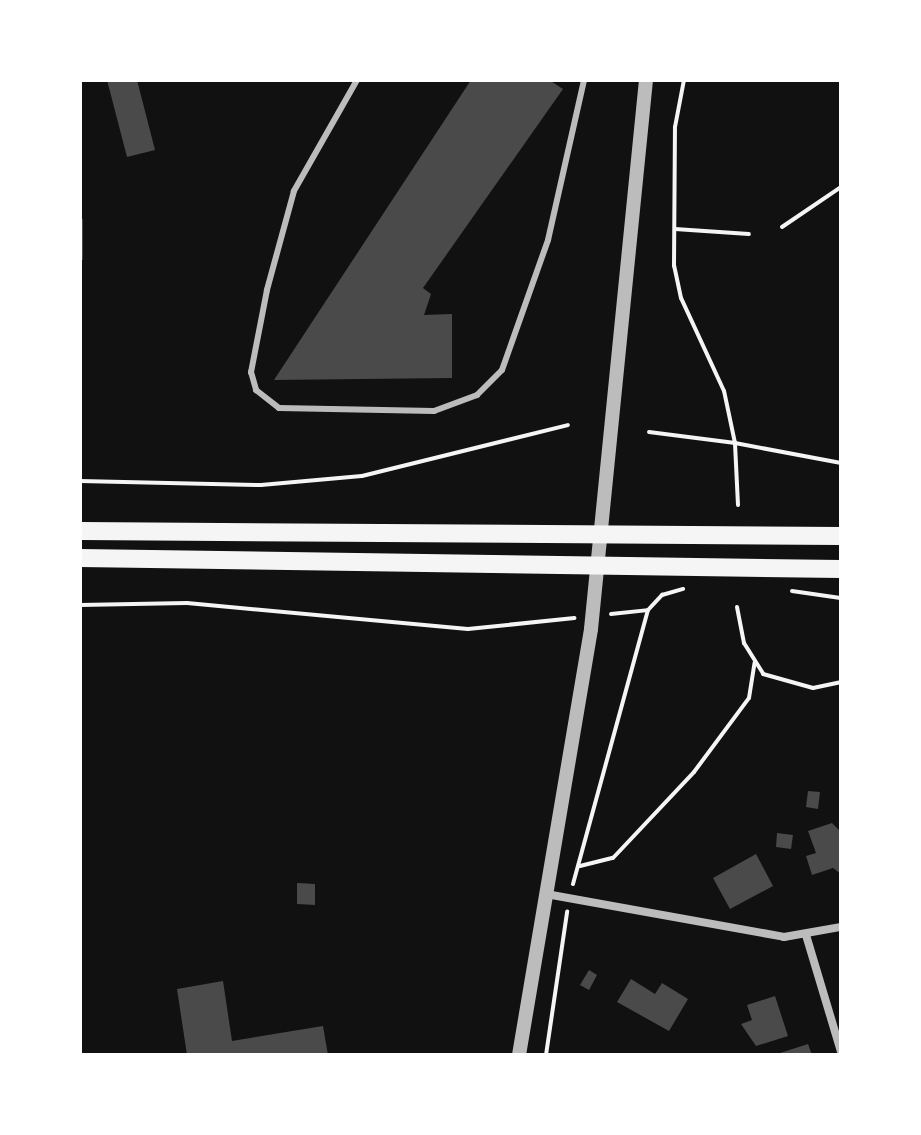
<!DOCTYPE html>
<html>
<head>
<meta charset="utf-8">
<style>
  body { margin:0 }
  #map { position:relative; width:921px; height:1135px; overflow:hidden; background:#111; font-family:"Source Sans 3",sans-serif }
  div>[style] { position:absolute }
  .building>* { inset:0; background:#4a4a4a }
  .path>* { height:4px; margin:-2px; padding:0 2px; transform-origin:2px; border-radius:2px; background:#f5f5f5 }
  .service>* { height:6px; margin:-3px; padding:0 3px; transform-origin:3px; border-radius:3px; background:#bcbcbc }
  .minor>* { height:8px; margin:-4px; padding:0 4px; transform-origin:4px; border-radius:4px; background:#bcbcbc }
  .tertiary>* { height:14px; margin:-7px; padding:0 7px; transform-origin:7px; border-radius:7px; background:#bcbcbc }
  .trunk>* { height:18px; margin:-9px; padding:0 9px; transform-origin:9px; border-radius:9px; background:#f5f5f5 }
  span { translate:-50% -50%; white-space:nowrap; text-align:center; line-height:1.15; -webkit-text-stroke:8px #fff; paint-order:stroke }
  .frame { position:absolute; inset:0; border:82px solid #fff; pointer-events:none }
</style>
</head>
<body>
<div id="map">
  <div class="building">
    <div style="clip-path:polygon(107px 80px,137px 80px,155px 150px,127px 157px)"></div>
    <div style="clip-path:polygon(471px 80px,549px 80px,563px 89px,423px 288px,431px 294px,424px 315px,452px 314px,452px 378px,274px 380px)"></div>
    <div style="clip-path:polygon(80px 219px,83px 219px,83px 260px,80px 260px)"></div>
    <div style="clip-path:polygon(808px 791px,820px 792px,818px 809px,806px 807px)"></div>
    <div style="clip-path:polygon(832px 823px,841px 832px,841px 874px,833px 868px,812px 875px,806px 856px,816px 853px,808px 831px)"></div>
    <div style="clip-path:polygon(777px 833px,793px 835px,791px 849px,776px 847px)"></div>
    <div style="clip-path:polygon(756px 854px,773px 886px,730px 909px,713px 878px)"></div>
    <div style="clip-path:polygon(297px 883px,315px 884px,315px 905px,297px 904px)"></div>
    <div style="clip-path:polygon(589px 970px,597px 975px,589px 990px,580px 985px)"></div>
    <div style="clip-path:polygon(631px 979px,655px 994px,662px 983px,688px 999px,669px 1031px,617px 1002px)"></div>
    <div style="clip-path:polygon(223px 981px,232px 1041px,323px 1026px,328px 1055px,187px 1055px,177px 989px)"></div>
    <div style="clip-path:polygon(775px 996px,788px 1036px,756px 1046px,741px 1024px,752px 1020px,747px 1005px)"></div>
    <div style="clip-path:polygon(808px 1044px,812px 1055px,777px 1055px,777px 1054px)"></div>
  </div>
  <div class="path">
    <div style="left:782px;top:227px;width:71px;rotate:-34.1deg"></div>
    <div style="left:675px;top:229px;width:74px;rotate:3.9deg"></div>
    <div style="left:649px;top:432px;width:87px;rotate:7.3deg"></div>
    <div style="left:735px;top:443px;width:53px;rotate:-101.9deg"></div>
    <div style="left:724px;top:391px;width:102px;rotate:-114.8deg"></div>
    <div style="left:681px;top:298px;width:33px;rotate:-102deg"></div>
    <div style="left:674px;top:266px;width:139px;rotate:-89.6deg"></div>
    <div style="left:675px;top:127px;width:48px;rotate:-79.2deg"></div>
    <div style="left:80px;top:481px;width:181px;rotate:1.3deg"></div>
    <div style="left:261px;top:485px;width:101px;rotate:-5.1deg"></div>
    <div style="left:362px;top:476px;width:212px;rotate:-13.9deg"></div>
    <div style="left:738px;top:505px;width:62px;rotate:-92.8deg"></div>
    <div style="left:735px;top:443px;width:108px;rotate:10.7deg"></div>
    <div style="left:792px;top:591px;width:49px;rotate:8.1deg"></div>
    <div style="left:80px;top:605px;width:107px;rotate:-1.1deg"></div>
    <div style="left:187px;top:603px;width:282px;rotate:5.3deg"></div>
    <div style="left:468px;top:629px;width:107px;rotate:-5.9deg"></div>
    <div style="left:737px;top:607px;width:37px;rotate:79deg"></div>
    <div style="left:744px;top:643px;width:36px;rotate:58deg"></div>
    <div style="left:763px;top:674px;width:52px;rotate:15.6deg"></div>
    <div style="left:813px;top:688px;width:29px;rotate:-12deg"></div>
    <div style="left:611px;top:614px;width:37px;rotate:-6deg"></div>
    <div style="left:580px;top:866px;width:34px;rotate:-14deg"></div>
    <div style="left:613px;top:858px;width:118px;rotate:-46.7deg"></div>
    <div style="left:694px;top:772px;width:92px;rotate:-53.4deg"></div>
    <div style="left:749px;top:698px;width:36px;rotate:-81deg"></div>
    <div style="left:573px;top:884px;width:284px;rotate:-74.7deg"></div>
    <div style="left:648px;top:610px;width:21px;rotate:-47deg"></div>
    <div style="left:662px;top:595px;width:22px;rotate:-16deg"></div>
    <div style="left:546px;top:1055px;width:145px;rotate:-81.6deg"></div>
  </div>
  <div class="service">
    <div style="left:357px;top:80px;width:128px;rotate:119.6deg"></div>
    <div style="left:294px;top:191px;width:103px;rotate:105.3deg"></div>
    <div style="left:267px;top:290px;width:84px;rotate:101deg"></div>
    <div style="left:251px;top:372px;width:19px;rotate:74deg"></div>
    <div style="left:256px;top:390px;width:29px;rotate:38deg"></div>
    <div style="left:279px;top:408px;width:155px;rotate:1.1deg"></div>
    <div style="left:434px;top:411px;width:46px;rotate:-20.4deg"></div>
    <div style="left:477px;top:395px;width:35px;rotate:-45deg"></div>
    <div style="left:502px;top:370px;width:138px;rotate:-70.5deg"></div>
    <div style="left:548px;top:240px;width:164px;rotate:-77.3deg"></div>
  </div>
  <div class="minor">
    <div style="left:546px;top:894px;width:242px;rotate:10.2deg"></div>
    <div style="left:784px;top:937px;width:58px;rotate:-10deg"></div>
    <div style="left:806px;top:935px;width:122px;rotate:73.3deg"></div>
  </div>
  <div class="tertiary">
    <div style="left:519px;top:1055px;width:432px;rotate:-80.4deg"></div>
    <div style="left:591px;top:629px;width:552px;rotate:-84.28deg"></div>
  </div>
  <div class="trunk">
    <div style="left:80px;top:531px;width:761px;rotate:0.38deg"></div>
    <div style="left:80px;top:558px;width:761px;rotate:0.83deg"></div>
  </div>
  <div class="frame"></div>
</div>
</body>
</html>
